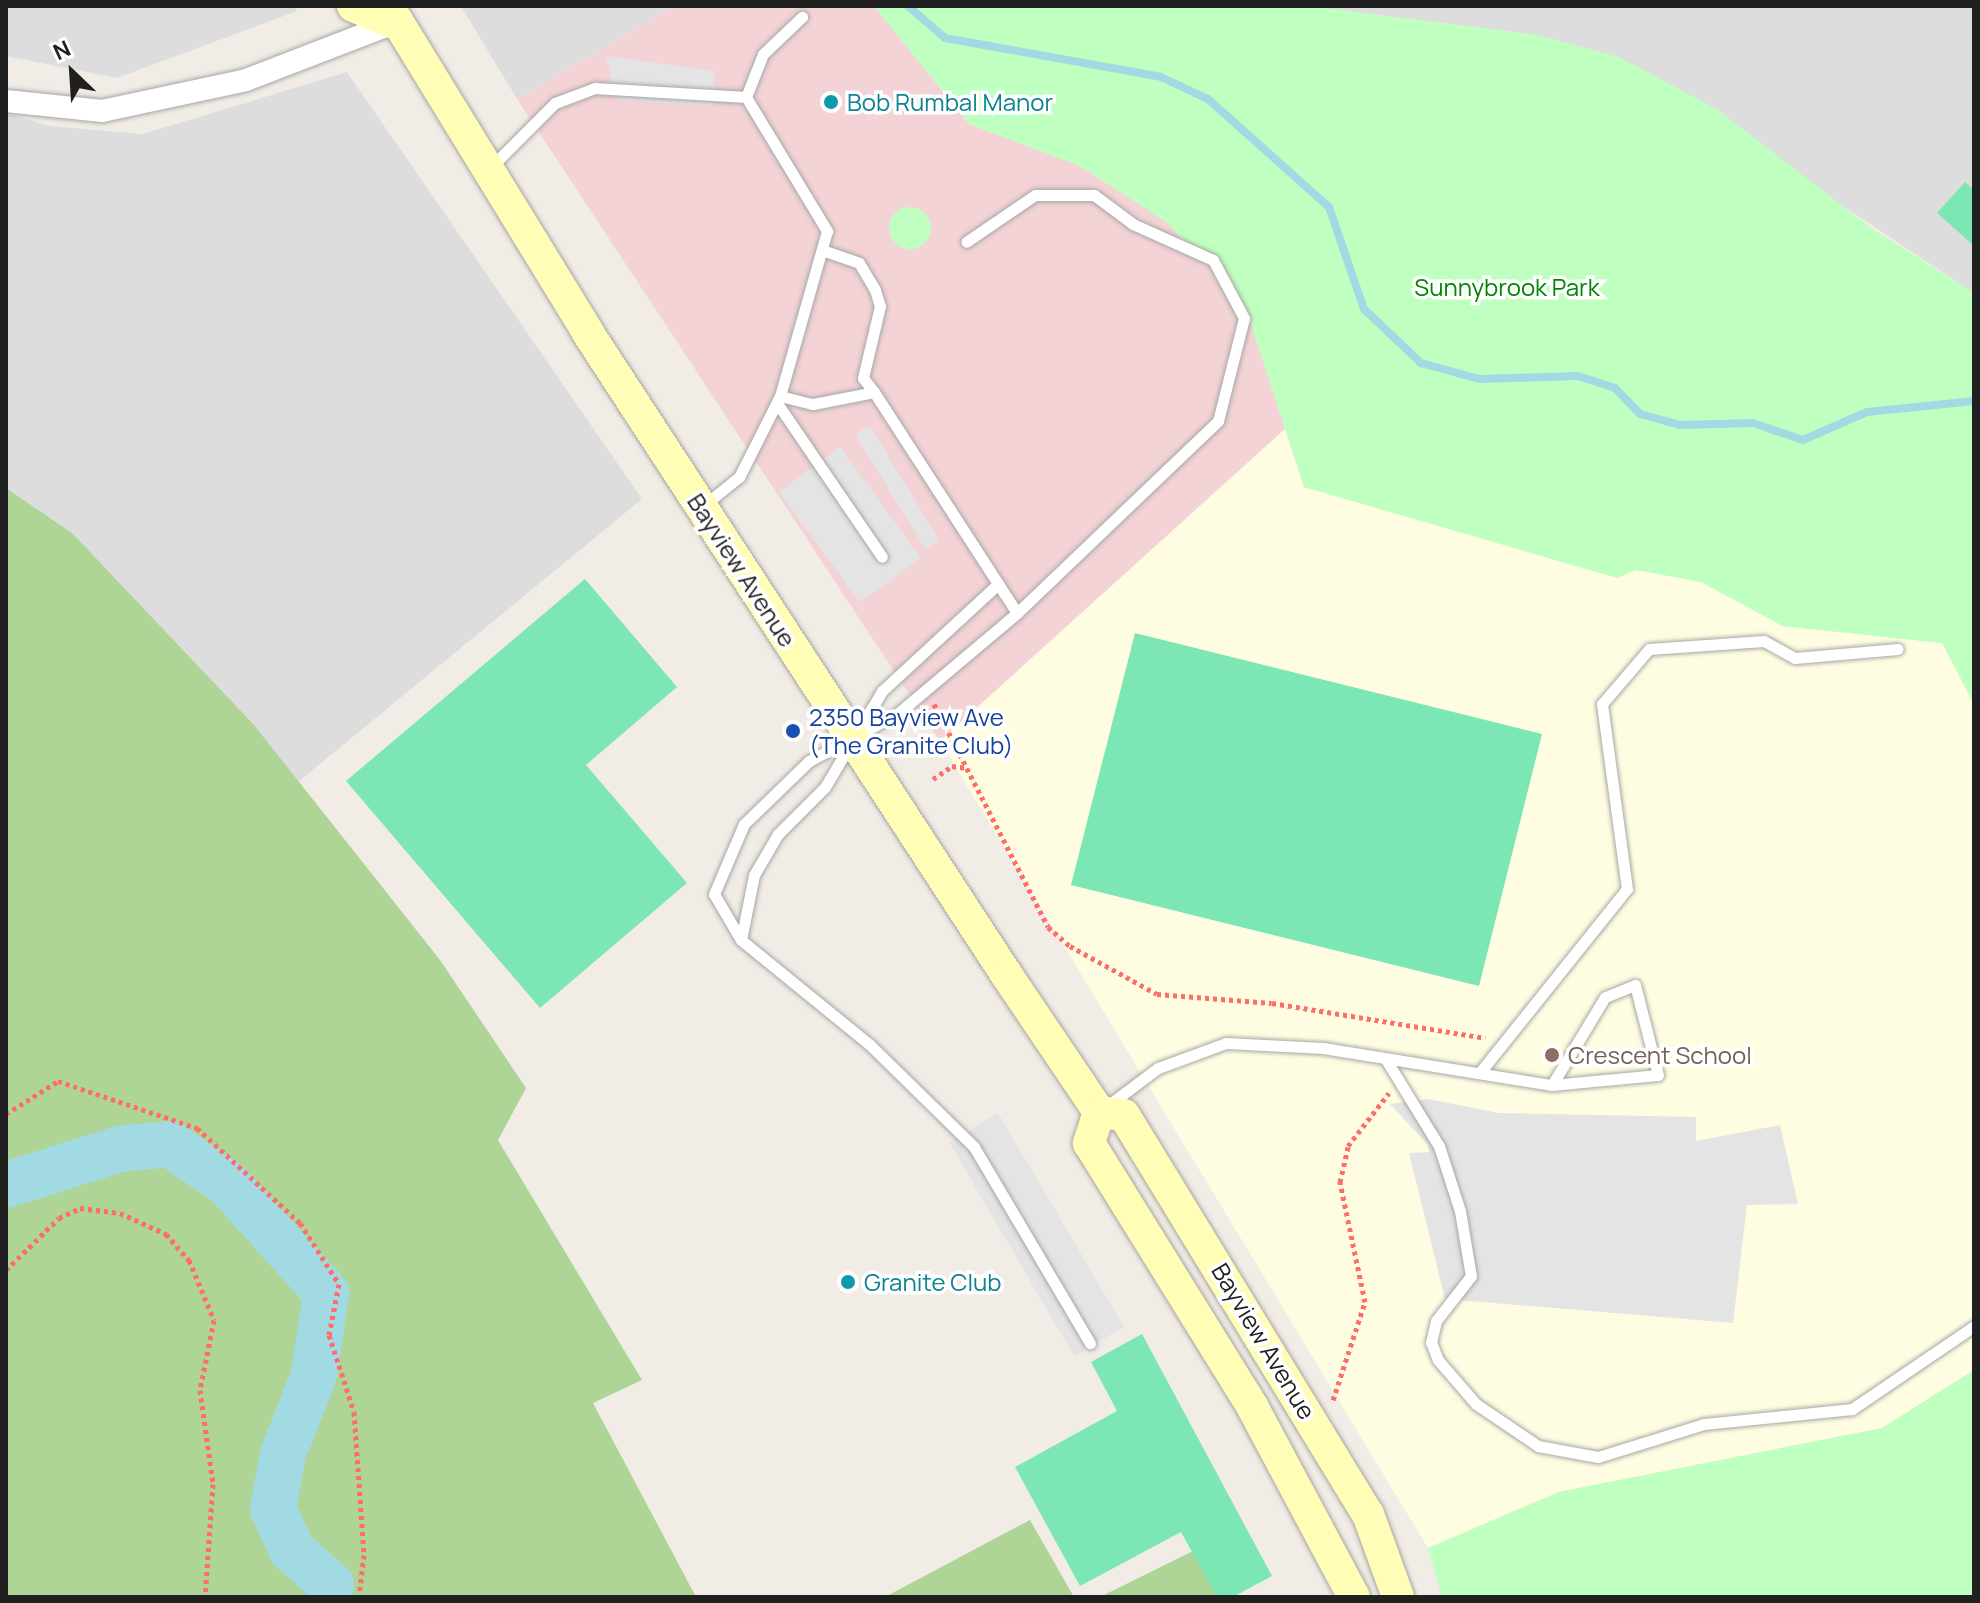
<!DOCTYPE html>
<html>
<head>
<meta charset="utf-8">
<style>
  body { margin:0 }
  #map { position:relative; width:1980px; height:1603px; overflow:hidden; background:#f1ece5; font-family:Manrope,sans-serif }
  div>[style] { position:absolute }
  .residential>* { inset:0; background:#dedddd }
  .commercial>* { inset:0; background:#f3d3d5 }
  .education>* { inset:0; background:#fffde1 }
  .forest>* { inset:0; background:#aed496 }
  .park>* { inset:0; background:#bfffbf }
  .round { border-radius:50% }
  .pitch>* { inset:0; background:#7ce7b5 }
  .parking>* { inset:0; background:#e4e4e4 }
  .stream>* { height:8px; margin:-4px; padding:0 4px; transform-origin:4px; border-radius:4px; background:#a2dae3 }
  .river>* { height:46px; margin:-23px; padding:0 23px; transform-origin:23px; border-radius:23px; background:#a2dae3 }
  .path>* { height:5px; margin-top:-2.5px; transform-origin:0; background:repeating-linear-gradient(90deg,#ff6c69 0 4px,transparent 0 8px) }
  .roads { filter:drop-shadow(0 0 2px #a7a7a7) drop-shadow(0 0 2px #a7a7a7) }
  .service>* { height:11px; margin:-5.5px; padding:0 5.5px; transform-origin:5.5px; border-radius:5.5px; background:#fff }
  .minor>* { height:22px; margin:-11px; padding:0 11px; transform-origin:11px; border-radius:11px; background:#fff }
  .secondary>* { height:32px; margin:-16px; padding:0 16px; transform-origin:16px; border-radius:16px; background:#fffdb6 }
  .dots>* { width:22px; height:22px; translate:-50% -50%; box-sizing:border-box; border:4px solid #fff; border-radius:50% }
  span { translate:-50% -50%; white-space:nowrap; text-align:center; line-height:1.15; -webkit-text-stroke:7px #fff; paint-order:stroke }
  .culture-label { font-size:24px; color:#0d838f }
  .left { translate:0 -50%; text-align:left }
  .park-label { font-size:24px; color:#028502 }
  .street-label { font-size:24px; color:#202020 }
  .transit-label { font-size:24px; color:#164399 }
  .education-label { font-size:24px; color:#785e54 }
  .frame { position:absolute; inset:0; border:8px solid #202020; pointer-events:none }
  .north { position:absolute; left:32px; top:32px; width:80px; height:80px; -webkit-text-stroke:6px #fff; paint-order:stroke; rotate:335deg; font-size:22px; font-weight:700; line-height:32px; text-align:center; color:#202020 }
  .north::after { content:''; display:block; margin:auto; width:28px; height:36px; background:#202020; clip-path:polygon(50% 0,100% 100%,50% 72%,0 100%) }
</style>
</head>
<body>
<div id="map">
  <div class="residential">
    <div style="clip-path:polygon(6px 6px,294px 6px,297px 11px,117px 78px,6px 56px)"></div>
    <div style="clip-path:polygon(461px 6px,675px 6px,517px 99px)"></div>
    <div style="clip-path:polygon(1307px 6px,1974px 6px,1974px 293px,1816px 188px,1537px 35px)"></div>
    <div style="clip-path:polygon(347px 72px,642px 499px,298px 782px,72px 533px,6px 488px,6px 113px,49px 126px,143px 134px)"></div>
  </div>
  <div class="commercial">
    <div style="clip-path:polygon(675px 6px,874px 6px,969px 124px,1080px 166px,1165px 221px,1244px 302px,1285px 429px,940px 741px,517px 99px)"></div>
  </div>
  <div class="education">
    <div style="clip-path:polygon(1285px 429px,1304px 487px,1701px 582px,1783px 626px,1943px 643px,1974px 704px,1974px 1370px,1882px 1428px,1559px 1492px,1428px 1548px,940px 741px)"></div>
  </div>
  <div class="forest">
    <div style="clip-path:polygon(6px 488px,72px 533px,254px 725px,440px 960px,526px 1088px,498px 1140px,642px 1380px,593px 1403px,696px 1597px,6px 1597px)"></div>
    <div style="clip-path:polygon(1030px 1520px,1074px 1597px,885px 1597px)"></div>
    <div style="clip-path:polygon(1193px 1551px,1219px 1597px,1100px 1597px)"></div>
  </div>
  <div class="park">
    <div style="clip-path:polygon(874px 6px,1307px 6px,1537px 35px,1619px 57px,1718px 110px,1871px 228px,1974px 293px,1974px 704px,1942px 643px,1783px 626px,1701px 582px,1636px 570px,1617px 578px,1304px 487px,1244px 302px,1165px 221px,1080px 166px,969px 124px)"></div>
    <div class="round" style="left:889px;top:207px;width:42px;height:42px"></div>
    <div style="clip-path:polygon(1974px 1370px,1974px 1597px,1442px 1597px,1428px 1548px,1559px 1492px,1882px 1428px)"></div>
  </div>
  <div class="pitch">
    <div style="clip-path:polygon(1965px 182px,1974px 190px,1974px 246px,1937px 213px)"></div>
    <div style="clip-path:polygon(585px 579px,677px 687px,586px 765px,687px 883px,540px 1008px,346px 781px)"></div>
    <div style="clip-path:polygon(1135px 633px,1542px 734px,1479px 986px,1071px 885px)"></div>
    <div style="clip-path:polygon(1142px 1334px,1272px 1576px,1233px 1597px,1217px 1597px,1181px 1532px,1080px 1586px,1015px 1467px,1117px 1411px,1091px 1362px)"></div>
  </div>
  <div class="parking">
    <div style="clip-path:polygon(606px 56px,715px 71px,713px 106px,616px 100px)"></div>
    <div style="clip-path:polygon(870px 426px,939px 540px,925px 549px,855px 434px)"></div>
    <div style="clip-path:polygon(840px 447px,921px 558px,860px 602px,779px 492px)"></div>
    <div style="clip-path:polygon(1428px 1099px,1499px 1113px,1696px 1117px,1696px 1141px,1780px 1125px,1798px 1204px,1747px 1205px,1733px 1323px,1445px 1299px,1409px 1153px,1429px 1152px,1428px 1145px,1390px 1104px)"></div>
    <div style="clip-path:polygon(998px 1113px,1124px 1327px,1074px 1356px,949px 1142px)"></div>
  </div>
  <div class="stream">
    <div style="left:908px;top:6px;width:49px;rotate:40.9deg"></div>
    <div style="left:945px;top:38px;width:219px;rotate:10.2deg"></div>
    <div style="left:1161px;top:77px;width:52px;rotate:25.1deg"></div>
    <div style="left:1208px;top:99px;width:162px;rotate:41.8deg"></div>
    <div style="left:1329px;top:207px;width:108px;rotate:71.1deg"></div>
    <div style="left:1364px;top:309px;width:79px;rotate:43.5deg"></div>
    <div style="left:1421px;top:363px;width:60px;rotate:15.4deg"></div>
    <div style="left:1479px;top:379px;width:99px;rotate:-1.7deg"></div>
    <div style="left:1578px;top:376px;width:39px;rotate:18deg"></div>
    <div style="left:1615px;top:388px;width:36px;rotate:46deg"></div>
    <div style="left:1640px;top:414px;width:41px;rotate:15.4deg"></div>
    <div style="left:1680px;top:425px;width:73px;rotate:-1.6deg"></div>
    <div style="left:1753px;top:423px;width:53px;rotate:18.8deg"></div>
    <div style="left:1803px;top:440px;width:70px;rotate:-23.6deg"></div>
    <div style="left:1867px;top:412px;width:108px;rotate:-5.9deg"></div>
  </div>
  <div class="river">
    <div style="left:6px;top:1185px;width:120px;rotate:-17.5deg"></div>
    <div style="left:120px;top:1149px;width:50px;rotate:-5.7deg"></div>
    <div style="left:170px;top:1144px;width:70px;rotate:34.6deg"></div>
    <div style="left:228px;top:1184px;width:147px;rotate:48deg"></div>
    <div style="left:326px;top:1293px;width:83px;rotate:98.3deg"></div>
    <div style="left:314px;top:1375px;width:85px;rotate:111.4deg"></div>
    <div style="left:283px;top:1454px;width:56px;rotate:100.3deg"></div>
    <div style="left:273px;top:1509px;width:45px;rotate:65.1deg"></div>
    <div style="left:292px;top:1550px;width:52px;rotate:41.9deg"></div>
    <div style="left:331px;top:1585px;width:12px;rotate:99deg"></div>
  </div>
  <div class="path">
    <div style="left:934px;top:704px;width:250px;rotate:62.9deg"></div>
    <div style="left:1048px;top:927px;width:29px;rotate:41deg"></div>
    <div style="left:1070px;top:946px;width:99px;rotate:28.9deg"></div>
    <div style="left:1157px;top:994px;width:115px;rotate:4.5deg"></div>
    <div style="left:1272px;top:1003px;width:216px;rotate:9.3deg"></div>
    <div style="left:933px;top:779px;width:23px;rotate:-34deg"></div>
    <div style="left:952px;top:766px;width:15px;rotate:8deg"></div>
    <div style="left:6px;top:1114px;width:62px;rotate:-32.4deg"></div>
    <div style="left:58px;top:1081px;width:147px;rotate:18.7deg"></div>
    <div style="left:197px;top:1128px;width:140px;rotate:42.7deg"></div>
    <div style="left:300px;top:1223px;width:72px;rotate:57.4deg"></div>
    <div style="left:339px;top:1284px;width:52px;rotate:101.1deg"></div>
    <div style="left:329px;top:1335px;width:81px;rotate:72deg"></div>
    <div style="left:354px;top:1412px;width:143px;rotate:86deg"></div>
    <div style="left:364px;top:1555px;width:42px;rotate:96.8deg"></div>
    <div style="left:6px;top:1270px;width:74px;rotate:-44.5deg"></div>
    <div style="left:59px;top:1218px;width:23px;rotate:-25deg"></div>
    <div style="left:80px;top:1208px;width:40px;rotate:7.1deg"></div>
    <div style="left:120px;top:1213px;width:51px;rotate:24.5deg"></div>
    <div style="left:166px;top:1234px;width:35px;rotate:49deg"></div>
    <div style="left:189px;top:1260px;width:65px;rotate:67.4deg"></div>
    <div style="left:214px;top:1320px;width:71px;rotate:101.3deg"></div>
    <div style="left:200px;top:1390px;width:95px;rotate:82.1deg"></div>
    <div style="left:213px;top:1484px;width:113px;rotate:94deg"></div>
    <div style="left:1333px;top:1400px;width:103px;rotate:-71.9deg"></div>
    <div style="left:1365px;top:1302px;width:123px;rotate:-101.8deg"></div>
    <div style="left:1340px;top:1182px;width:37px;rotate:-77deg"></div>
    <div style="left:1348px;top:1146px;width:67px;rotate:-52.3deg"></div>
  </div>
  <div class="roads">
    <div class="service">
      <div style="left:746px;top:97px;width:46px;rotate:-68.4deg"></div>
      <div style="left:763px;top:54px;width:54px;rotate:-43.5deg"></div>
      <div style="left:490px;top:168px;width:92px;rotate:-45deg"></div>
      <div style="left:555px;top:103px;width:43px;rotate:-20.6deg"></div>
      <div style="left:595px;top:88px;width:151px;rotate:3.4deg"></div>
      <div style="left:746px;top:97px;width:157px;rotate:58.8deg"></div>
      <div style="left:827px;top:231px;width:172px;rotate:105.9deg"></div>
      <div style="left:780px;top:396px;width:91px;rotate:116.8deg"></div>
      <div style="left:739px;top:477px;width:46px;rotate:141.1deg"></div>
      <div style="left:822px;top:250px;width:39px;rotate:19deg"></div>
      <div style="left:859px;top:263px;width:31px;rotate:59deg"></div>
      <div style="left:875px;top:290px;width:17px;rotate:73deg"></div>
      <div style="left:880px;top:306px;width:74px;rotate:103.3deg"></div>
      <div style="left:863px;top:378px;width:18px;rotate:52deg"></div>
      <div style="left:780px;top:396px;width:34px;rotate:14deg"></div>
      <div style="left:813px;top:404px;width:62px;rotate:-11.1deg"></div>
      <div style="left:874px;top:392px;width:263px;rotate:57.1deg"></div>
      <div style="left:1017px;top:613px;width:278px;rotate:-43.7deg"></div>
      <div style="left:1218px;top:421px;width:106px;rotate:-75.8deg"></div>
      <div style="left:1244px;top:318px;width:66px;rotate:-118.1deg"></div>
      <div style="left:1213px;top:260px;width:88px;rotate:-155.8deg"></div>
      <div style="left:1133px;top:224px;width:49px;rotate:-143.4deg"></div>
      <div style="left:1094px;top:195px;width:59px;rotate:180deg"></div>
      <div style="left:1035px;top:195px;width:83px;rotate:145.7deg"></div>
      <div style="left:777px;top:403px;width:186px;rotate:55.7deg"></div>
      <div style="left:1017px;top:613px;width:157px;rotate:139.9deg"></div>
      <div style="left:897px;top:714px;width:100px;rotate:151.9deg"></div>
      <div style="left:809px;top:761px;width:91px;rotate:135.9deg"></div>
      <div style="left:744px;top:824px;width:76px;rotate:113.2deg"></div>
      <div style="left:714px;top:894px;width:53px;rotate:59.6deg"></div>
      <div style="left:741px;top:940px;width:166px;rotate:39.1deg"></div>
      <div style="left:870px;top:1045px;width:146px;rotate:44.4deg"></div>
      <div style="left:974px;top:1147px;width:228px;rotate:59.4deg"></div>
      <div style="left:741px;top:940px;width:66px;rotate:-78.7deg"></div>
      <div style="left:754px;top:875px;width:48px;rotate:-59.7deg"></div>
      <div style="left:778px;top:834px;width:66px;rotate:-45deg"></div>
      <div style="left:825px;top:787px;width:112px;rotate:-59.3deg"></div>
      <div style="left:882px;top:691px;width:158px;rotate:-42.7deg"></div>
      <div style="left:1385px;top:1058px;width:103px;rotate:58.5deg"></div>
      <div style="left:1439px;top:1146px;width:68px;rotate:72.1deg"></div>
      <div style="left:1460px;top:1211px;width:66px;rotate:80.4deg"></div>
      <div style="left:1471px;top:1276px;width:57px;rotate:127.9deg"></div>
      <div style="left:1436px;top:1321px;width:22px;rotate:103deg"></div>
      <div style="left:1431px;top:1342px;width:19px;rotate:69deg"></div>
      <div style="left:1438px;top:1360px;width:58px;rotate:49.2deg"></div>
      <div style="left:1476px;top:1404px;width:75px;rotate:34.1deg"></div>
      <div style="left:1538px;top:1446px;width:61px;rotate:10.4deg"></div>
      <div style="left:1598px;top:1457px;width:111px;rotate:-17.3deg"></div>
      <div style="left:1704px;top:1424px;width:149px;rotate:-5.8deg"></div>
      <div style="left:1852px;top:1409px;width:148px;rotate:-34.2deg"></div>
      <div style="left:1481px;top:1071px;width:233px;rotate:-51.3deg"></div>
      <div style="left:1627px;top:889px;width:187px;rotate:-97.7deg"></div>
      <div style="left:1602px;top:704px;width:72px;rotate:-49.5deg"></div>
      <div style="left:1649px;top:649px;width:115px;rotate:-4deg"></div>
      <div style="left:1764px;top:641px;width:35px;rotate:29deg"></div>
      <div style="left:1795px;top:658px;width:103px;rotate:-5deg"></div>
      <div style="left:1106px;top:1107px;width:65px;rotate:-36.9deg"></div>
      <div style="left:1158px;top:1068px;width:72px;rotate:-20.2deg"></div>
      <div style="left:1226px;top:1043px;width:97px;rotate:3deg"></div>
      <div style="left:1323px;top:1048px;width:232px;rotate:9.2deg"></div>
      <div style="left:1552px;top:1085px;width:106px;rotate:-5.4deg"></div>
      <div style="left:1658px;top:1075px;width:93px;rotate:-104.3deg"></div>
      <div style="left:1635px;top:985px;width:32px;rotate:158deg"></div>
      <div style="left:1605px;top:997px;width:103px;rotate:121.1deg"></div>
    </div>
    <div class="minor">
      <div style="left:6px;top:101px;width:97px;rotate:5.9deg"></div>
      <div style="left:102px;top:111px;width:147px;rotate:-12.1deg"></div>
      <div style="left:246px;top:80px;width:159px;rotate:-21.1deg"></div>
    </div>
    <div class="secondary">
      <div style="left:353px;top:6px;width:44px;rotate:22.5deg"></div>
      <div style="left:388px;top:6px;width:383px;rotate:58.5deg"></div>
      <div style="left:588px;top:333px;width:765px;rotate:56.89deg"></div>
      <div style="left:1006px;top:974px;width:166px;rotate:56deg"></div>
      <div style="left:1099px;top:1112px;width:25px;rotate:7deg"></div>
      <div style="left:1124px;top:1115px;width:468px;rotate:58.6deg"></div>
      <div style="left:1368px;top:1514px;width:88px;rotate:70.1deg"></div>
      <div style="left:1099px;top:1112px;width:33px;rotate:108deg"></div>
      <div style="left:1089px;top:1143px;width:312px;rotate:58.2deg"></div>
      <div style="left:1253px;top:1408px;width:214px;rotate:61.9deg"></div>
    </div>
  </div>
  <div class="dots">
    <div style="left:831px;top:102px;background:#0f9aa8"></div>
    <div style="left:793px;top:731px;background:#1a4fb4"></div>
    <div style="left:1552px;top:1055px;background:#8d6e63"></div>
    <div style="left:848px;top:1282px;background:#0f9aa8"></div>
  </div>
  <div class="culture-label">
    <span class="left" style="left:847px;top:102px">Bob Rumbal Manor</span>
    <span class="left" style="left:864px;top:1282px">Granite Club</span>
  </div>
  <div class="park-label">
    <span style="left:1507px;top:287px">Sunnybrook Park</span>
  </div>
  <div class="street-label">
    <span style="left:742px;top:570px;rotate:57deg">Bayview Avenue</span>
    <span style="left:1264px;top:1341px;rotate:59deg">Bayview Avenue</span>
  </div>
  <div class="transit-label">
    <span class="left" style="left:809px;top:731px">2350 Bayview Ave<br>(The Granite Club)</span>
  </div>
  <div class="education-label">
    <span class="left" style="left:1568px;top:1055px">Crescent School</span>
  </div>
  <div class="frame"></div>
  <div class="north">N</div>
</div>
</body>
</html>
